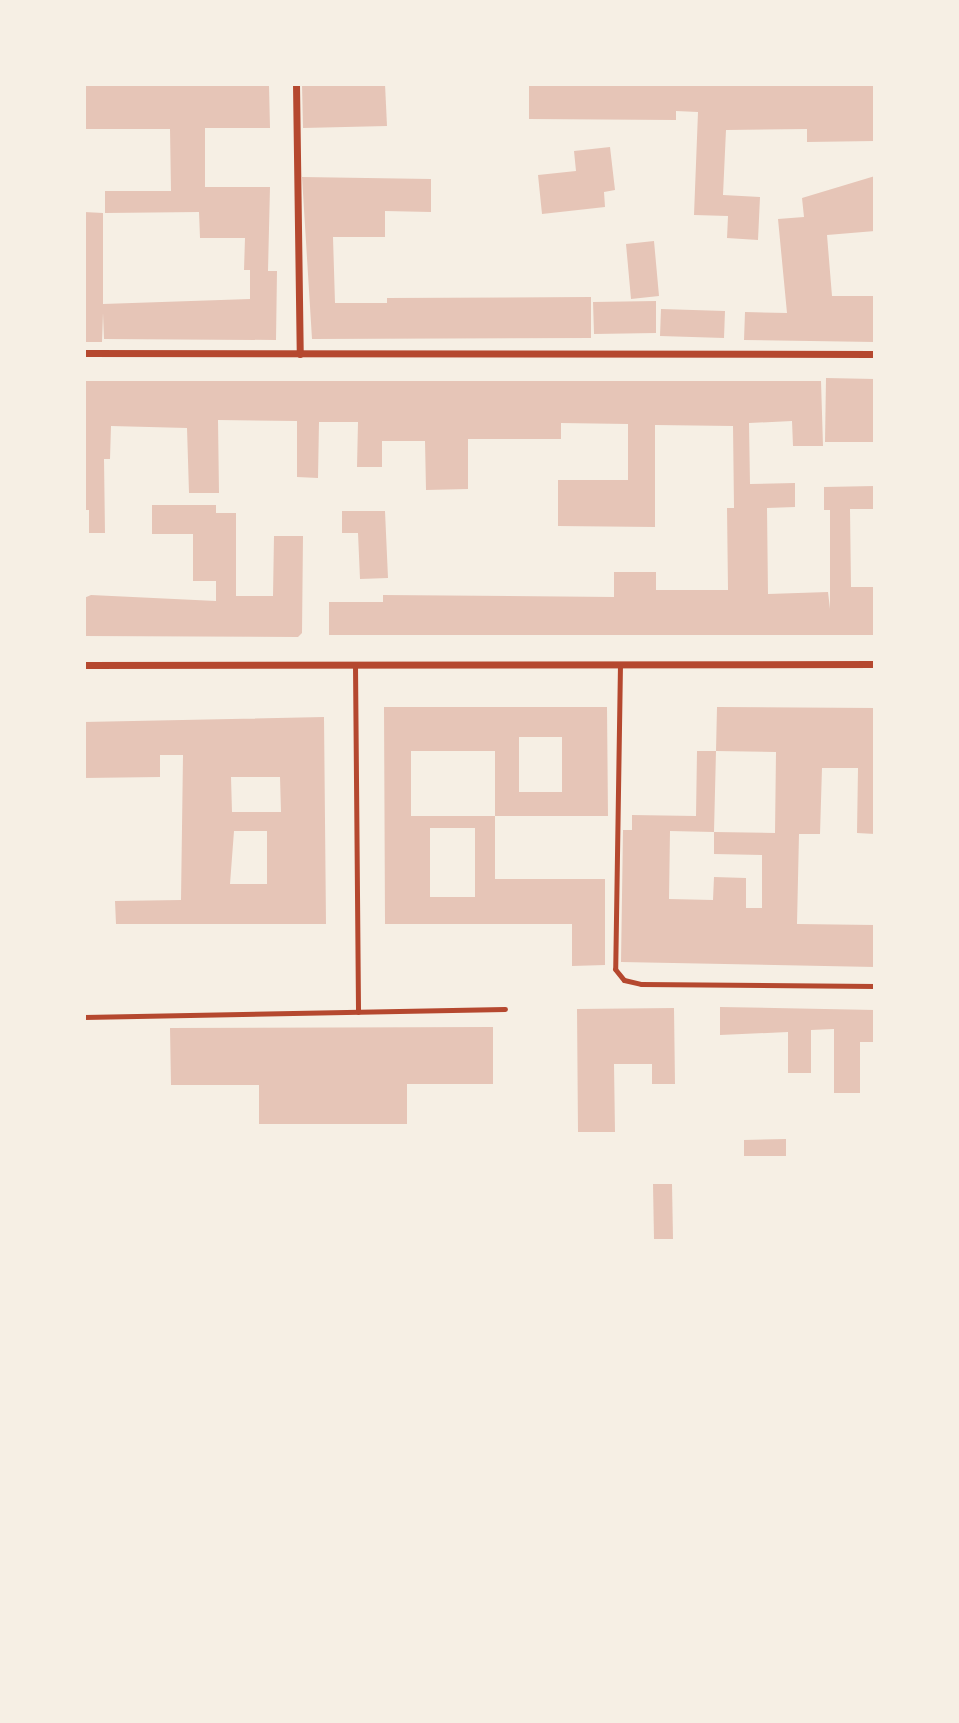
<!DOCTYPE html>
<html>
<head>
<meta charset="utf-8">
<style>
  body { margin:0 }
  #map { position:relative; width:959px; height:1723px; overflow:hidden; background:#f6efe4; font-family:"Varela Round",sans-serif }
  div>[style] { position:absolute }
  .building>* { inset:0; background:#e6c5b7 }
  .service>* { height:5px; margin:-2.5px; padding:0 2.5px; transform-origin:2.5px; border-radius:2.5px; background:#b5482f }
  .minor>* { height:7px; margin:-3.5px; padding:0 3.5px; transform-origin:3.5px; border-radius:3.5px; background:#b5482f }
  span { translate:-50% -50%; white-space:nowrap; text-align:center; line-height:1.15; -webkit-text-stroke:7px #f6efe4; paint-order:stroke }
  .frame { position:absolute; inset:0; border:86px solid #f6efe4; pointer-events:none }
</style>
</head>
<body>
<div id="map">
  <div class="building">
    <div style="clip-path:polygon(302px 84px,385px 84px,387px 126px,303px 128px)"></div>
    <div style="clip-path:polygon(529px 84px,875px 85px,875px 141px,807px 142px,807px 129px,726px 130px,723px 195px,760px 197px,758px 240px,727px 238px,728px 216px,694px 215px,698px 112px,676px 111px,676px 120px,529px 119px)"></div>
    <div style="clip-path:polygon(269px 85px,270px 128px,205px 128px,205px 187px,270px 187px,268px 271px,277px 271px,276px 340px,104px 339px,103px 313px,102px 342px,84px 342px,84px 212px,103px 213px,103px 304px,250px 299px,250px 270px,244px 270px,245px 238px,200px 238px,199px 212px,105px 213px,105px 191px,171px 191px,170px 129px,84px 129px,84px 86px)"></div>
    <div style="clip-path:polygon(610px 147px,615px 190px,604px 192px,605px 207px,542px 214px,538px 175px,576px 171px,574px 151px)"></div>
    <div style="clip-path:polygon(875px 176px,875px 231px,827px 235px,832px 296px,875px 296px,875px 342px,744px 340px,745px 312px,787px 313px,778px 219px,804px 217px,802px 198px)"></div>
    <div style="clip-path:polygon(302px 177px,431px 179px,431px 212px,385px 211px,385px 237px,333px 237px,335px 303px,387px 303px,387px 298px,591px 297px,591px 338px,312px 339px)"></div>
    <div style="clip-path:polygon(654px 241px,659px 296px,631px 299px,626px 244px)"></div>
    <div style="clip-path:polygon(656px 301px,656px 333px,594px 334px,593px 302px)"></div>
    <div style="clip-path:polygon(661px 309px,725px 311px,724px 338px,660px 336px)"></div>
    <div style="clip-path:polygon(826px 378px,875px 379px,875px 442px,825px 442px)"></div>
    <div style="clip-path:polygon(84px 381px,821px 381px,823px 446px,793px 446px,792px 421px,749px 423px,750px 484px,795px 483px,795px 507px,767px 508px,768px 594px,828px 592px,830px 609px,830px 510px,824px 510px,824px 487px,875px 486px,875px 509px,850px 509px,851px 587px,875px 587px,875px 635px,329px 635px,329px 602px,383px 602px,383px 595px,614px 597px,614px 572px,656px 572px,656px 590px,728px 590px,727px 508px,734px 508px,733px 426px,655px 425px,655px 527px,558px 526px,558px 480px,628px 480px,628px 424px,561px 423px,561px 439px,468px 439px,468px 489px,426px 490px,425px 441px,382px 441px,382px 467px,357px 467px,358px 422px,319px 422px,318px 478px,297px 477px,297px 421px,218px 420px,219px 493px,189px 493px,187px 428px,111px 426px,110px 459px,104px 459px,105px 533px,89px 533px,89px 510px,84px 510px)"></div>
    <div style="clip-path:polygon(152px 505px,216px 505px,216px 513px,236px 513px,236px 596px,273px 596px,274px 536px,303px 536px,302px 633px,298px 637px,84px 636px,84px 598px,91px 595px,216px 601px,216px 581px,193px 581px,193px 534px,152px 534px)"></div>
    <div style="clip-path:polygon(342px 511px,385px 511px,388px 578px,360px 579px,358px 533px,342px 533px)"></div>
    <div style="clip-path:polygon(evenodd,384px 707px,607px 707px,608px 816px,495px 816px,495px 879px,605px 879px,605px 965px,572px 966px,572px 924px,385px 924px,384px 707px,519px 737px,562px 737px,562px 792px,519px 792px,519px 737px,384px 707px,411px 751px,495px 751px,495px 816px,411px 816px,411px 751px,384px 707px,430px 828px,475px 828px,475px 897px,430px 897px,430px 828px)"></div>
    <div style="clip-path:polygon(evenodd,717px 707px,875px 708px,875px 834px,857px 833px,858px 768px,822px 768px,820px 834px,799px 834px,797px 924px,875px 925px,875px 967px,621px 962px,623px 830px,632px 830px,632px 815px,696px 816px,697px 751px,716px 751px,717px 707px,716px 751px,776px 752px,775px 833px,714px 832px,714px 854px,762px 855px,762px 908px,746px 908px,746px 878px,714px 877px,713px 900px,669px 899px,670px 831px,714px 832px,716px 751px)"></div>
    <div style="clip-path:polygon(evenodd,324px 717px,326px 924px,116px 924px,115px 901px,181px 900px,183px 755px,160px 755px,160px 777px,84px 778px,84px 722px,324px 717px,231px 777px,280px 777px,281px 812px,232px 812px,231px 777px,324px 717px,234px 831px,267px 831px,267px 884px,230px 884px,234px 831px)"></div>
    <div style="clip-path:polygon(720px 1007px,875px 1010px,875px 1042px,860px 1042px,860px 1093px,834px 1093px,834px 1029px,811px 1030px,811px 1073px,788px 1073px,788px 1032px,720px 1035px)"></div>
    <div style="clip-path:polygon(674px 1008px,675px 1084px,652px 1084px,652px 1064px,614px 1064px,615px 1132px,578px 1132px,577px 1009px)"></div>
    <div style="clip-path:polygon(493px 1027px,493px 1084px,407px 1084px,407px 1124px,259px 1124px,259px 1085px,171px 1085px,170px 1028px)"></div>
    <div style="clip-path:polygon(786px 1139px,786px 1156px,744px 1156px,744px 1140px)"></div>
    <div style="clip-path:polygon(653px 1184px,672px 1184px,673px 1239px,654px 1239px)"></div>
  </div>
  <div class="service">
    <div style="left:620px;top:664px;width:305px;rotate:90.9deg"></div>
    <div style="left:615px;top:969px;width:14px;rotate:51deg"></div>
    <div style="left:624px;top:980px;width:17px;rotate:13deg"></div>
    <div style="left:641px;top:984px;width:234px;rotate:0.5deg"></div>
    <div style="left:355px;top:665px;width:347px;rotate:89.5deg"></div>
    <div style="left:84px;top:1017px;width:421px;rotate:-1.1deg"></div>
  </div>
  <div class="minor">
    <div style="left:296px;top:84px;width:270px;rotate:89.2deg"></div>
    <div style="left:84px;top:353px;width:791px;rotate:0.07deg"></div>
    <div style="left:84px;top:665px;width:791px;rotate:-0.07deg"></div>
  </div>
  <div class="frame"></div>
</div>
</body>
</html>
